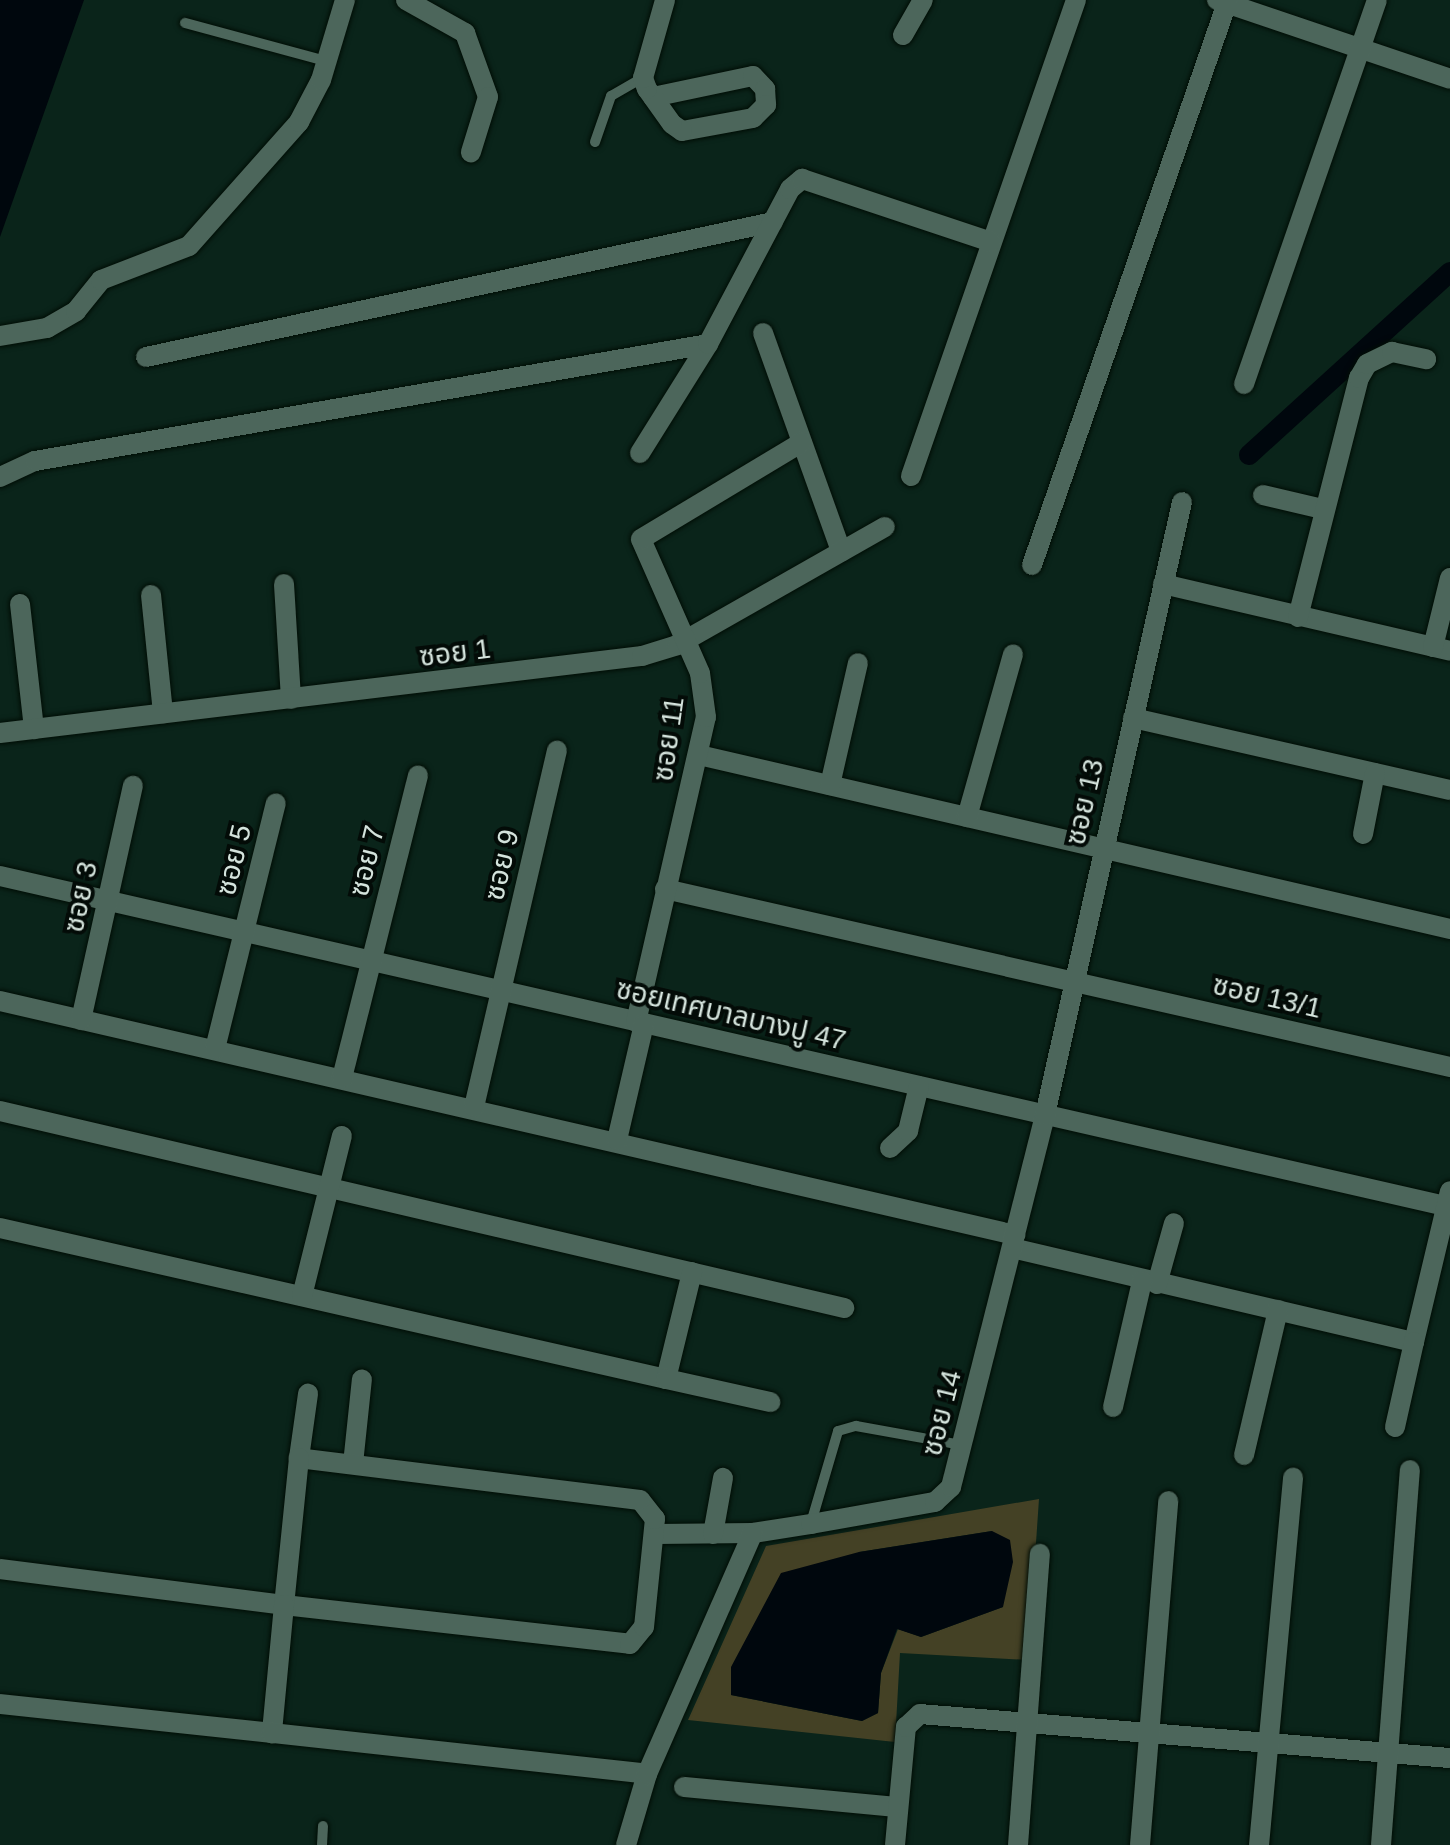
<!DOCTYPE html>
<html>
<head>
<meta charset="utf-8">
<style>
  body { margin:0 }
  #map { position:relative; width:1450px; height:1845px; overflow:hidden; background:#0a241a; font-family:Arial,"Noto Sans Thai",sans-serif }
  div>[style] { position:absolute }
  .green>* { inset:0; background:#444125 }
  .water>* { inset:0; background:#00070d }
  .canal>* { height:20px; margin:-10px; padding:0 10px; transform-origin:10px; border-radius:10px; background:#00070d }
  .roads { filter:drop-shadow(0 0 2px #000d05) drop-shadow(0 0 2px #000d05) }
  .lane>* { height:10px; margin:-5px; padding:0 5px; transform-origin:5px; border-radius:5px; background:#4c665b }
  .street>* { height:20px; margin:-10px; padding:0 10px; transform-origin:10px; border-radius:10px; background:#4c665b }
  span { translate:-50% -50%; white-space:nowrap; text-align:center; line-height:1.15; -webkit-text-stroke:8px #030b07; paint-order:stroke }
  .street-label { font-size:28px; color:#d4e3dc }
</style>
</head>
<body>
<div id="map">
  <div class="green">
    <div style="clip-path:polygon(evenodd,1039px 1499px,1028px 1660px,900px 1653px,895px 1742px,688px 1720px,766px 1546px,1039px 1499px,992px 1531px,1003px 1607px,921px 1637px,898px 1629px,881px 1673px,878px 1713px,862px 1721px,731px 1695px,859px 1552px,992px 1531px)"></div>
  </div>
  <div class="water">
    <div style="clip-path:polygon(0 0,84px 0,0 237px)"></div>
    <div style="clip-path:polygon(992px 1531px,1010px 1540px,1013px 1562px,1003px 1607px,921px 1637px,897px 1629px,881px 1673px,878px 1713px,862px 1721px,731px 1695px,731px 1667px,781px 1573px,859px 1552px)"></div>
  </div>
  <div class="canal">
    <div style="left:1249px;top:455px;width:272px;rotate:-42.3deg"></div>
  </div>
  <div class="roads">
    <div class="lane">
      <div style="left:185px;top:23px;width:146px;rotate:15.1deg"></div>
      <div style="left:595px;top:142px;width:49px;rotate:-70.8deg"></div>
      <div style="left:611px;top:96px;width:36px;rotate:-30deg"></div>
      <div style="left:811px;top:1523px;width:96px;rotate:-73.6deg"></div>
      <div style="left:838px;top:1431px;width:19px;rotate:-16deg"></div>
      <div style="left:856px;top:1426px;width:108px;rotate:10.2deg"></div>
      <div style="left:322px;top:1845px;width:19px;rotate:-87deg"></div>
    </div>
    <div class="street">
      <div style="left:406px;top:0;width:68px;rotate:29.2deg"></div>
      <div style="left:465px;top:33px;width:68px;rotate:70.2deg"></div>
      <div style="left:488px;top:97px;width:58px;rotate:107.2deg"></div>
      <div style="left:1217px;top:0;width:246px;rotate:18.7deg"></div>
      <div style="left:903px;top:35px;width:40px;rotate:-60.3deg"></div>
      <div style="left:653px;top:97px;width:102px;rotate:-11.9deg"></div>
      <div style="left:753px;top:76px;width:18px;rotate:47deg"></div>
      <div style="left:765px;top:89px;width:16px;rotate:86deg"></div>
      <div style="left:766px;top:105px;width:18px;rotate:135deg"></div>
      <div style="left:753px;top:118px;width:72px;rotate:169.6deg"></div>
      <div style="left:682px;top:131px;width:12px;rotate:-145deg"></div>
      <div style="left:672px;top:124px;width:43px;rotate:-125.5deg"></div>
      <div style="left:647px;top:89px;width:12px;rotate:-110deg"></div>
      <div style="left:643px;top:78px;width:81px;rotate:-74.2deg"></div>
      <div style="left:763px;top:333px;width:232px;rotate:70.3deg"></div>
      <div style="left:0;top:336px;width:48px;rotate:-9.7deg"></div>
      <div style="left:47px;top:328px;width:34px;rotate:-30deg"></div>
      <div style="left:76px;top:311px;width:40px;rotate:-51deg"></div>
      <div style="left:101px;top:280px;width:94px;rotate:-21.1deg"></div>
      <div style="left:189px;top:246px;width:166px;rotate:-48.4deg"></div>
      <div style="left:299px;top:122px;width:47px;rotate:-62.4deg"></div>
      <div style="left:321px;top:80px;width:84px;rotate:-73.3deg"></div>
      <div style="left:146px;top:357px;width:641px;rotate:-12.15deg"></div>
      <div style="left:1244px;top:384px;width:406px;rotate:-70.9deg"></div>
      <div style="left:640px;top:453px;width:128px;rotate:-58deg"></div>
      <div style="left:911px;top:476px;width:504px;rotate:-70.88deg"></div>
      <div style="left:0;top:477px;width:38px;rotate:-25deg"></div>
      <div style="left:35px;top:461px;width:683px;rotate:-9.86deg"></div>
      <div style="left:708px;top:344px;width:175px;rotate:-62.1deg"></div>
      <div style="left:790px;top:189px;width:16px;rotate:-40deg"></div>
      <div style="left:802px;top:179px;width:199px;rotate:18.4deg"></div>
      <div style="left:1263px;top:495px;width:61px;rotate:13.3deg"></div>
      <div style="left:1032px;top:565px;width:598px;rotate:-70.87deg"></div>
      <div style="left:284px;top:584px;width:115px;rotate:86.5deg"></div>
      <div style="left:1163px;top:584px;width:295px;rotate:13.1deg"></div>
      <div style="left:151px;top:595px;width:119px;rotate:84.2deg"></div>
      <div style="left:20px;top:604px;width:126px;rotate:83.6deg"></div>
      <div style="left:1298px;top:617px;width:247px;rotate:-75.7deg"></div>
      <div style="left:1359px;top:378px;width:16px;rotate:-60deg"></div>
      <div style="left:1367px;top:364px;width:28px;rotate:-26deg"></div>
      <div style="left:1392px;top:352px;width:35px;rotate:12deg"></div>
      <div style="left:1433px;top:647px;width:71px;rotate:-76.2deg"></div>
      <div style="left:1133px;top:718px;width:325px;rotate:12.8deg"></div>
      <div style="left:0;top:733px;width:647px;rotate:-6.84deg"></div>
      <div style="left:642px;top:656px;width:37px;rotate:-17deg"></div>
      <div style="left:677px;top:645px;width:239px;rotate:-29.6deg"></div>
      <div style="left:699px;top:755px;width:771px;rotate:13.04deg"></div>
      <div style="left:830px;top:785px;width:125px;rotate:-77.1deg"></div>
      <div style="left:967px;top:817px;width:169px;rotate:-74.2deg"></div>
      <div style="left:1363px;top:834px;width:62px;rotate:-78.9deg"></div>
      <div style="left:0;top:876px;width:1487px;rotate:12.86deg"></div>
      <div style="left:665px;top:889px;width:805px;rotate:12.78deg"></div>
      <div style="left:0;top:1001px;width:1042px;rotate:12.98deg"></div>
      <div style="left:81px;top:1020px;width:240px;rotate:-77.5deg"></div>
      <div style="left:636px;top:1022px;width:313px;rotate:-77.1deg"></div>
      <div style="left:706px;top:717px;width:44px;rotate:-97.8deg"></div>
      <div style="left:700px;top:673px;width:146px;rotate:-113.8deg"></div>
      <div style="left:641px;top:539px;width:187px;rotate:-31deg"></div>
      <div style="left:215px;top:1049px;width:253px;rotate:-76.1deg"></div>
      <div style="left:342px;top:1078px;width:312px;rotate:-75.9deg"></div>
      <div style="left:474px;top:1107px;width:366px;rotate:-76.9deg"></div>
      <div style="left:0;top:1111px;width:867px;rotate:13.14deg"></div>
      <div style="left:617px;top:1140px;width:119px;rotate:-76.9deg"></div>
      <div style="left:890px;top:1148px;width:25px;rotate:-43deg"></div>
      <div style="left:908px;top:1131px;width:46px;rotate:-76.3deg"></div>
      <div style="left:0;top:1228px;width:683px;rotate:12.77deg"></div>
      <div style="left:666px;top:1379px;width:110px;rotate:-76.3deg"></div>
      <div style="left:1012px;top:1248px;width:413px;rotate:13.2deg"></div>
      <div style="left:1414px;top:1342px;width:155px;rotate:-76.6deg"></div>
      <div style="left:1157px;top:1284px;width:63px;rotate:-74.4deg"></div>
      <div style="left:302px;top:1296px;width:165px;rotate:-76deg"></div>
      <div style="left:666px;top:1379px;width:107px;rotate:12.5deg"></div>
      <div style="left:1113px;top:1407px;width:129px;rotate:-77deg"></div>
      <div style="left:1395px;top:1427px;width:87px;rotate:-77.4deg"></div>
      <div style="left:1244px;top:1455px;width:149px;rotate:-76.8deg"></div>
      <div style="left:299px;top:1458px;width:65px;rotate:-82deg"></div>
      <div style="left:353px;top:1464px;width:85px;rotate:-84deg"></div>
      <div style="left:656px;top:1534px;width:97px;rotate:-0.6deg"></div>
      <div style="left:753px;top:1533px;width:59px;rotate:-8.8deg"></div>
      <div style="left:811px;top:1524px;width:126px;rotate:-10.1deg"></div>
      <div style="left:935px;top:1502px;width:22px;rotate:-43deg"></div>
      <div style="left:951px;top:1487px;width:384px;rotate:-75.8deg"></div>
      <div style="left:1045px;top:1115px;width:628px;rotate:-77.4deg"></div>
      <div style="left:713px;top:1534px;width:57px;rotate:-79.9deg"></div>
      <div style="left:0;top:1569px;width:286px;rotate:7.2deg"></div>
      <div style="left:284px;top:1605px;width:348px;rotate:6.4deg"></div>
      <div style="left:630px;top:1644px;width:22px;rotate:-51deg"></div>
      <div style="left:644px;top:1627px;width:109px;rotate:-84.2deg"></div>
      <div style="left:655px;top:1519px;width:24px;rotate:-128deg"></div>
      <div style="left:640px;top:1500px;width:344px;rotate:-173deg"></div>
      <div style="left:299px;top:1458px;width:148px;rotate:95.8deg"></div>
      <div style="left:284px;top:1605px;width:129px;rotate:95.4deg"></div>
      <div style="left:272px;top:1733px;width:274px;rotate:-173.9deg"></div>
      <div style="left:272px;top:1733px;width:377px;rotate:6.2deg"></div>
      <div style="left:684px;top:1787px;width:214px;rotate:5.4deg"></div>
      <div style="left:626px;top:1845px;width:74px;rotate:-73.5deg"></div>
      <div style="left:647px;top:1774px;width:263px;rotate:-66.3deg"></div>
      <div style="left:895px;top:1845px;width:119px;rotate:-84.7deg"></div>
      <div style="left:906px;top:1727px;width:19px;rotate:-43deg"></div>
      <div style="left:920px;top:1714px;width:532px;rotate:4.75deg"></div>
      <div style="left:1018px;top:1845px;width:292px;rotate:-85.7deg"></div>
      <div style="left:1140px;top:1845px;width:345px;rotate:-85.3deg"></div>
      <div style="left:1259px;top:1845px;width:369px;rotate:-84.7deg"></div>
      <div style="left:1381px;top:1845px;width:376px;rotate:-85.6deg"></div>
    </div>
  </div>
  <div class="street-label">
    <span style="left:455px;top:653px;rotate:-7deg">ซอย 1</span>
    <span style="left:669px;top:739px;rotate:-82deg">ซอย 11</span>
    <span style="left:1085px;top:802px;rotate:-77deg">ซอย 13</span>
    <span style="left:234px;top:860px;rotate:-76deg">ซอย 5</span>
    <span style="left:367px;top:861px;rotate:-76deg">ซอย 7</span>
    <span style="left:502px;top:865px;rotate:-77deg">ซอย 9</span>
    <span style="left:81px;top:897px;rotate:-78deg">ซอย 3</span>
    <span style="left:1267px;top:997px;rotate:13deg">ซอย 13/1</span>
    <span style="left:731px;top:1015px;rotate:13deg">ซอยเทศบาลบางปู 47</span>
    <span style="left:942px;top:1413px;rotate:-76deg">ซอย 14</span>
  </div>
</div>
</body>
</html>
